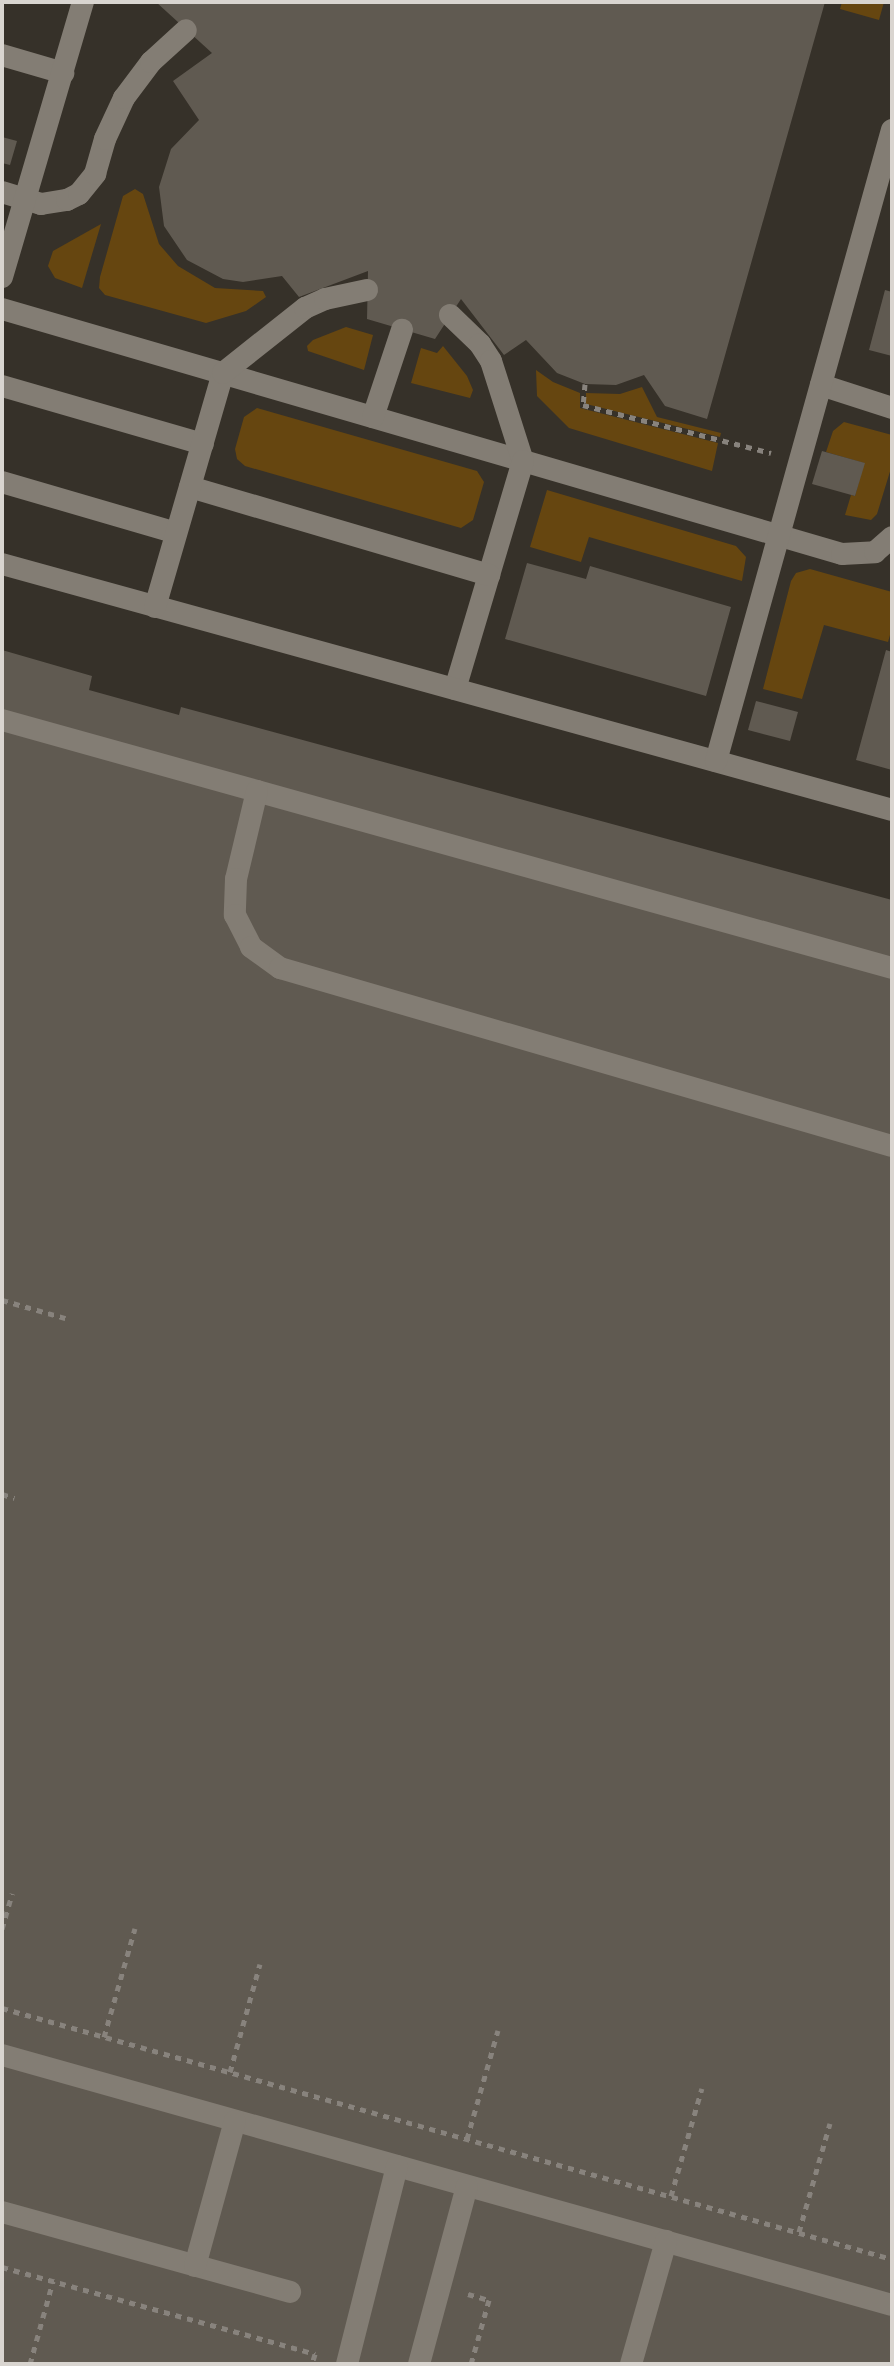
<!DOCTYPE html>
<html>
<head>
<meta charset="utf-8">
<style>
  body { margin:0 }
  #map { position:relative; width:894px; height:2366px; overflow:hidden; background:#363129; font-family:"Noto Sans",sans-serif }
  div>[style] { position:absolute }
  .green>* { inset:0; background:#664610 }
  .building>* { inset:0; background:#605a51 }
  .path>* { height:5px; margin-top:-2.5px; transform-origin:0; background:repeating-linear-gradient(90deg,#88837d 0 6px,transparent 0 12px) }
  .service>* { height:22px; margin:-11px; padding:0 11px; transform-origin:11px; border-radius:11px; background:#837d74 }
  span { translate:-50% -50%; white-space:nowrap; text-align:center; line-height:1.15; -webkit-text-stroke:6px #1c1916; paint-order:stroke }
  .frame { position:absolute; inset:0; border:4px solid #d9d5d0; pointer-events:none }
</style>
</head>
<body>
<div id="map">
  <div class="green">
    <div style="clip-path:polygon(842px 2px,884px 2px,879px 20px,840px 9px)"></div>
    <div style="clip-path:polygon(135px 189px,143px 194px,159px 244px,178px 266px,215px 288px,263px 291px,266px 297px,246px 311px,206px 323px,105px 295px,99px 288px,100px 277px,123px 196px)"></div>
    <div style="clip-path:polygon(101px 224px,82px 288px,55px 278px,48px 266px,53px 251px)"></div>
    <div style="clip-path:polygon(346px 327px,373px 335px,364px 370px,308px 351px,307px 346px,313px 340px)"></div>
    <div style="clip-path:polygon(443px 346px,467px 376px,473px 390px,470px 398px,411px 383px,421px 348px,437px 353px)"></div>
    <div style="clip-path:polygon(536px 370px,553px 382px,580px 393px,580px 408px,718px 443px,712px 471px,569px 428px,537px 396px)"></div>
    <div style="clip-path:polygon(642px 387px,657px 417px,721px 433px,720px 437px,586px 404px,586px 393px,620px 394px)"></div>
    <div style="clip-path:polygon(257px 408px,477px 471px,484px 482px,473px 520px,461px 528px,245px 466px,237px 459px,235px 449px,244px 417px)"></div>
    <div style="clip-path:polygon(844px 422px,892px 435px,892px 465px,877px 514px,871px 520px,845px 515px,851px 495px,855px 496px,864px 463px,826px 452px,833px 431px)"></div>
    <div style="clip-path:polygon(547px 490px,736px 546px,746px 557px,742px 581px,589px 537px,581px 562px,530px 547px)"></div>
    <div style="clip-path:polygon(810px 569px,892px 592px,892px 628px,888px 642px,824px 625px,802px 699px,763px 689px,791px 581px,796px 573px)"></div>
  </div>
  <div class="building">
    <div style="clip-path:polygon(156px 2px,825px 2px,707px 419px,665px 406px,644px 375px,616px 385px,585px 384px,557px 373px,526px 340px,504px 355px,461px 299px,435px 339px,367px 319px,368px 271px,299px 297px,282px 276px,243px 282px,223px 279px,187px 260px,164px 226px,159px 187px,171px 149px,199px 120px,173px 81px,212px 53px)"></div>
    <div style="clip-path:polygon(2px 137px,17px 141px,10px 165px,2px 163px)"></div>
    <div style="clip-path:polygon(885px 290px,892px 292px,892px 356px,869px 350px)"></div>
    <div style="clip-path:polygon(822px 451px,865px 463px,855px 496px,812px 484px)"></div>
    <div style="clip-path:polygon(527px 563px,586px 579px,590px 566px,731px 607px,706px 696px,505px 639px)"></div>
    <div style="clip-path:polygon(2px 650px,92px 676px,89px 690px,179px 715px,181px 707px,892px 900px,892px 2364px,2px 2364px)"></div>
    <div style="clip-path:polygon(886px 650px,892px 652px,892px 770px,856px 760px)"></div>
    <div style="clip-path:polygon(756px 701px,798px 712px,790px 741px,748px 730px)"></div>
  </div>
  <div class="path">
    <div style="left:585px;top:384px;width:21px;rotate:95deg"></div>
    <div style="left:583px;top:405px;width:194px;rotate:14.3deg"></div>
    <div style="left:2px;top:1300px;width:66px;rotate:15.9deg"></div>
    <div style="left:2px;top:1494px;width:13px;rotate:18deg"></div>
    <div style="left:2px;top:1929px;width:37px;rotate:-74deg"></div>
    <div style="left:2px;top:2008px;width:925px;rotate:15.75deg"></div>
    <div style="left:104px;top:2037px;width:113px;rotate:-74.1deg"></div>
    <div style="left:230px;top:2072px;width:112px;rotate:-74.5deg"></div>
    <div style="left:467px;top:2139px;width:113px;rotate:-74.1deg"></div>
    <div style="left:671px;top:2196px;width:112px;rotate:-74deg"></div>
    <div style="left:799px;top:2232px;width:113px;rotate:-74.1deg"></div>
    <div style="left:2px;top:2267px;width:325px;rotate:15.5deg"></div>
    <div style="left:315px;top:2354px;width:10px;rotate:107deg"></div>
    <div style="left:468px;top:2294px;width:22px;rotate:16deg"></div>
    <div style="left:489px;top:2300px;width:66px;rotate:105.7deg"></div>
    <div style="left:30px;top:2364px;width:86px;rotate:-74.5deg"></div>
  </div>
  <div class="service">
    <div style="left:2px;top:55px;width:64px;rotate:16.4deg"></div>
    <div style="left:2px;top:192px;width:41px;rotate:17.1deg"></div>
    <div style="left:41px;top:204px;width:26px;rotate:-9deg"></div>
    <div style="left:67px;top:200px;width:13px;rotate:-27deg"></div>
    <div style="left:79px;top:194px;width:26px;rotate:-51deg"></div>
    <div style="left:95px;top:174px;width:36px;rotate:-74deg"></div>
    <div style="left:105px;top:139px;width:45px;rotate:-65.1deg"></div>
    <div style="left:124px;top:98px;width:45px;rotate:-53.1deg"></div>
    <div style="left:151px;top:62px;width:47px;rotate:-42.4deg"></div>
    <div style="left:2px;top:277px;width:287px;rotate:-73.6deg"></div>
    <div style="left:2px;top:309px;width:875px;rotate:16.26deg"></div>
    <div style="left:842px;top:554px;width:33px;rotate:-3deg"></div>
    <div style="left:875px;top:552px;width:23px;rotate:-41deg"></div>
    <div style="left:450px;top:315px;width:42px;rotate:44deg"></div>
    <div style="left:480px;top:344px;width:20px;rotate:57deg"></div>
    <div style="left:491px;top:361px;width:105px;rotate:72.3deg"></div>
    <div style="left:523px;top:461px;width:238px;rotate:106.6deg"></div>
    <div style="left:821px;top:385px;width:75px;rotate:17.9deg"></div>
    <div style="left:2px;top:386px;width:209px;rotate:16.1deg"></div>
    <div style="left:373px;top:417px;width:92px;rotate:-71.6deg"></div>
    <div style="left:2px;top:482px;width:181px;rotate:16.3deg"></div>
    <div style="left:190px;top:487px;width:312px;rotate:16.4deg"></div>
    <div style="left:2px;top:564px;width:923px;rotate:15.45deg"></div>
    <div style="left:155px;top:607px;width:244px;rotate:-73.8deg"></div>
    <div style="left:223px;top:373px;width:105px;rotate:-38.4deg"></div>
    <div style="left:305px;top:308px;width:22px;rotate:-24deg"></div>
    <div style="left:325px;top:299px;width:43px;rotate:-12.1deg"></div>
    <div style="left:2px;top:720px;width:924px;rotate:15.57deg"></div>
    <div style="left:716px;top:761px;width:655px;rotate:-74.42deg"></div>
    <div style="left:257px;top:791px;width:90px;rotate:103.4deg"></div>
    <div style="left:236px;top:879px;width:36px;rotate:92deg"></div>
    <div style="left:235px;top:915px;width:36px;rotate:63deg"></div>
    <div style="left:251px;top:947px;width:36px;rotate:36deg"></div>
    <div style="left:280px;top:968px;width:637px;rotate:16.22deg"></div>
    <div style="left:2px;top:2055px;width:924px;rotate:15.69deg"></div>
    <div style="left:2px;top:2212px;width:299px;rotate:15.5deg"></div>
    <div style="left:195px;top:2266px;width:150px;rotate:-74.6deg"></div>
    <div style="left:347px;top:2364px;width:204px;rotate:-75.8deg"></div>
    <div style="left:419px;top:2364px;width:184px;rotate:-74.9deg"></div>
    <div style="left:631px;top:2364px;width:128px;rotate:-74.1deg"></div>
  </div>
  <div class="frame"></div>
</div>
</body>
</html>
